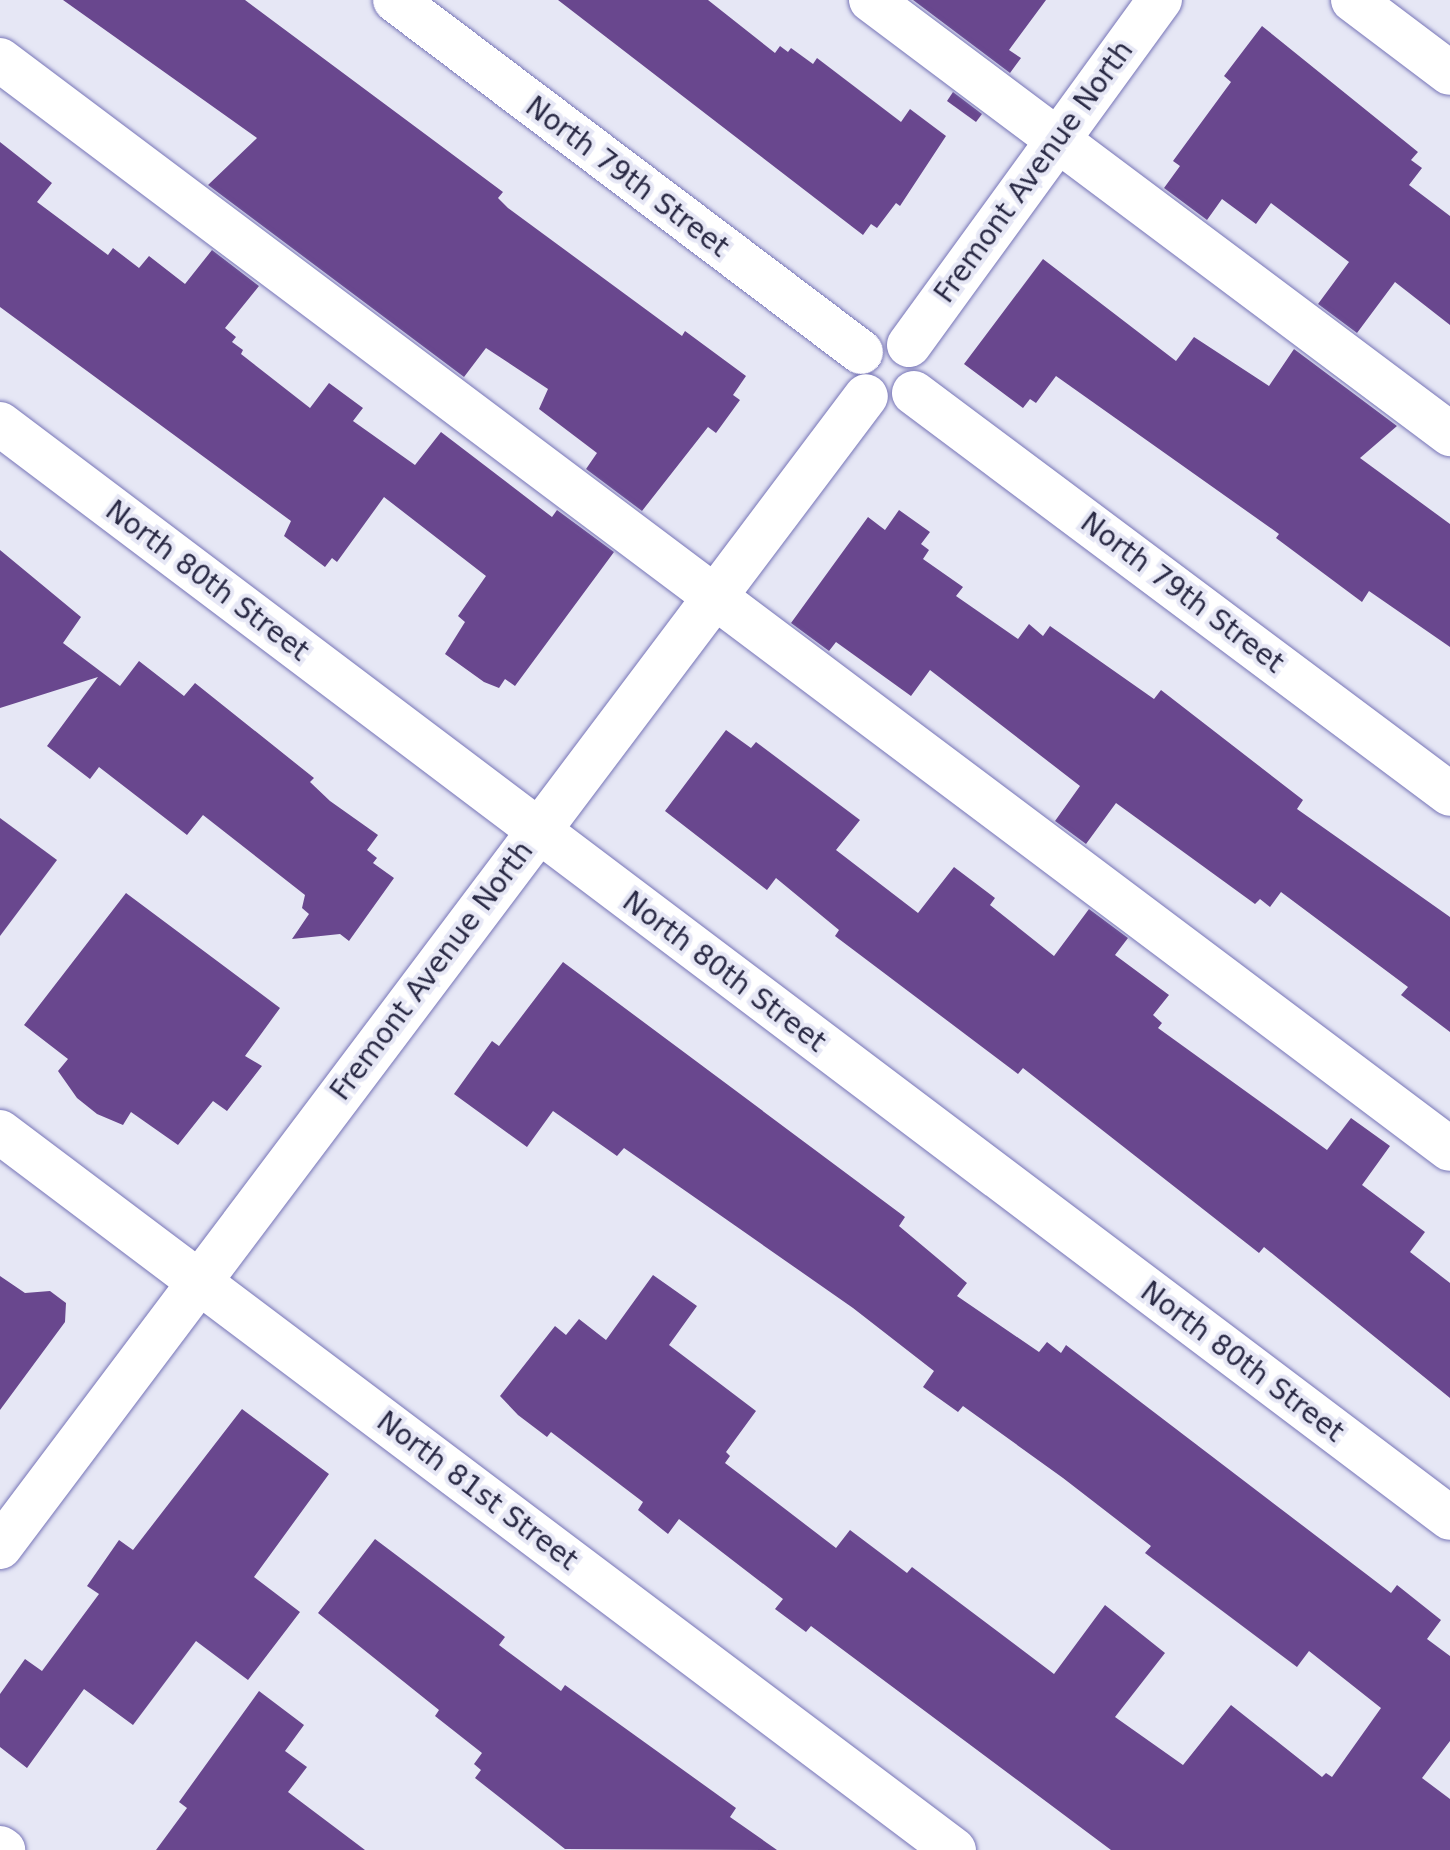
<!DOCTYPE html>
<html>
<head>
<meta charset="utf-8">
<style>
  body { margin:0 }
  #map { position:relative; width:1450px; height:1850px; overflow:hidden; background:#e6e7f5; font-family:"DejaVu Sans",sans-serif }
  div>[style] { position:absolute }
  .building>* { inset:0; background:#69478e }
  .roads { filter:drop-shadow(0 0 2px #7775b7) drop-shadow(0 0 2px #7775b7) }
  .minor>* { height:44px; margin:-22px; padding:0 22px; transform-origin:22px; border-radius:22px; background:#fff }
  span { translate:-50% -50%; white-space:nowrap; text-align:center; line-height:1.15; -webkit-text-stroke:8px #e6e7f5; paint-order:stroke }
  .street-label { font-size:28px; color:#2a2a45 }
</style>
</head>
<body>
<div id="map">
  <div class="building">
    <div style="clip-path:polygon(63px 0,245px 0,503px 192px,498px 198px,508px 208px,682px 336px,685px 331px,746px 376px,733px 395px,740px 400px,716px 433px,708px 427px,642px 511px,586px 469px,597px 453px,539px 409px,548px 389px,486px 348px,464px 377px,208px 185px,257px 138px)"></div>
    <div style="clip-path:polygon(558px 0,708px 0,775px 53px,780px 46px,788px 52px,791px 48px,813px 64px,817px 58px,901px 122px,910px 109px,946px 136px,900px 206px,896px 203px,877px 228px,871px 224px,863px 235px)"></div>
    <div style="clip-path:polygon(913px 0,1046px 0,1009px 50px,1021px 58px,1010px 73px)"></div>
    <div style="clip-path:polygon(1262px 26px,1418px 152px,1411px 160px,1422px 168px,1409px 185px,1450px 216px,1450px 325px,1395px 282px,1357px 333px,1318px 304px,1349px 262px,1271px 203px,1256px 224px,1222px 199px,1207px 220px,1164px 188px,1180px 166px,1173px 161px,1231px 82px,1224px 76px)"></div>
    <div style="clip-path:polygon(953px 92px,982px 114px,976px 122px,947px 101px)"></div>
    <div style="clip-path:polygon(0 142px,52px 183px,37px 202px,108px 255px,113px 248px,139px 268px,149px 256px,185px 284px,212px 250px,259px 286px,225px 328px,236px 337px,232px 342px,243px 350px,241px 354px,310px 408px,329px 383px,363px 408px,353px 421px,415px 465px,441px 432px,552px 517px,557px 510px,614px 552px,515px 686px,505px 679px,499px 688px,484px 682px,445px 654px,465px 622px,458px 616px,486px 576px,384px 497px,337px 562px,332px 558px,325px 567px,284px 536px,291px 521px,0 307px)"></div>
    <div style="clip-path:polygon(1043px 259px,1176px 361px,1194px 337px,1269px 386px,1294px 349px,1397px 426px,1360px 458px,1450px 524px,1450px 647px,1369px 591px,1362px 602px,1276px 538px,1279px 534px,1056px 376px,1036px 403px,1030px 399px,1023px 408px,964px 364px)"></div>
    <div style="clip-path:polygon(899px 510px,930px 532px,921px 544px,929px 550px,923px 559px,963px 587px,956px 596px,1018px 639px,1029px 624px,1043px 636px,1050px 626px,1154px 699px,1161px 690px,1303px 800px,1297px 809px,1450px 917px,1450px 1032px,1401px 995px,1408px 987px,1281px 892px,1270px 907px,1260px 899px,1255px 904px,1116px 803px,1086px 844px,1055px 821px,1080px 786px,930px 670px,911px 696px,836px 642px,829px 651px,791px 623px,868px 517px,885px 530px)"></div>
    <div style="clip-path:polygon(0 550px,81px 617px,63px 643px,120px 686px,139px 661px,184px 696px,195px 683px,314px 778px,310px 782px,330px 801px,378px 835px,367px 850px,377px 858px,373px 863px,394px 878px,349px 941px,340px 934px,292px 939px,309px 914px,302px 908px,305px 895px,203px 815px,187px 835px,99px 767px,90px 779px,47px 746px,98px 677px,0 708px)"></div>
    <div style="clip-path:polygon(726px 730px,751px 748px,756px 742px,860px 820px,836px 850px,918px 913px,954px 867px,995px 898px,990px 905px,1054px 956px,1089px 909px,1128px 938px,1115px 955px,1169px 995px,1153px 1015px,1162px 1023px,1158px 1028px,1327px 1150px,1351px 1118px,1390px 1146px,1362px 1185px,1425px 1232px,1410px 1252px,1450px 1283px,1450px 1398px,1264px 1247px,1259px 1253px,1023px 1068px,1018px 1074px,835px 936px,839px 930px,776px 878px,767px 890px,665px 811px)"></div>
    <div style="clip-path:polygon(0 818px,57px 860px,0 936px)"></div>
    <div style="clip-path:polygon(126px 893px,280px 1008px,245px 1056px,262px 1066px,227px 1111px,213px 1101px,178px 1145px,131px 1112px,123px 1125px,97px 1114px,77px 1098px,58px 1071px,68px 1059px,24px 1025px)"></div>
    <div style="clip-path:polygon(563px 962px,905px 1217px,899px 1226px,967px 1283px,957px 1296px,1039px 1352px,1047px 1342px,1061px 1353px,1066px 1345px,1391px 1593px,1397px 1585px,1441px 1620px,1427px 1639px,1450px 1656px,1450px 1741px,1422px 1778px,1450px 1799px,1450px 1850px,1111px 1850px,811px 1626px,806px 1632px,775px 1609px,783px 1599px,679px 1519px,668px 1534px,638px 1510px,643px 1502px,551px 1432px,547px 1437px,518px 1415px,500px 1396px,555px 1326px,566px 1335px,579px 1319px,606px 1340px,653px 1275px,697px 1306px,669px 1345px,756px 1411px,726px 1452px,730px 1456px,725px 1463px,836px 1548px,850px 1530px,907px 1573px,912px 1567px,1054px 1674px,1105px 1605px,1165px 1653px,1115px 1717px,1183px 1765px,1231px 1705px,1322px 1777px,1326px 1773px,1332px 1777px,1381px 1708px,1309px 1651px,1297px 1667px,1145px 1553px,1151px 1546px,1063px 1478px,963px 1406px,958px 1412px,923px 1387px,934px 1371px,853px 1308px,624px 1148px,617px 1156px,553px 1111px,527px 1147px,454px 1094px,492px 1041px,499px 1046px)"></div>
    <div style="clip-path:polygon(0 1276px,25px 1293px,50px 1291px,66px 1303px,65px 1322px,0 1410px)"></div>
    <div style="clip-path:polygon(242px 1409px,329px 1474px,254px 1577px,300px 1612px,248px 1680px,196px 1641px,133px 1725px,84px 1689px,27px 1768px,0 1747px,0 1694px,25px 1659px,42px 1671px,99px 1594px,87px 1586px,119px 1540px,133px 1550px)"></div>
    <div style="clip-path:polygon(375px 1539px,505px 1637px,499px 1645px,561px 1691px,565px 1685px,736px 1808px,730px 1817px,777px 1850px,565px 1849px,475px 1778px,481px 1770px,474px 1764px,482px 1753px,435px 1716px,439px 1710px,318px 1613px)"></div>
    <div style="clip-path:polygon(259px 1691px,304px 1725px,285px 1751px,307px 1767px,288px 1792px,365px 1850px,156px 1850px,187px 1808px,179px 1802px)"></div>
  </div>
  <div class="roads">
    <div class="minor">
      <div style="left:395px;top:0;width:584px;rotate:37.07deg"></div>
      <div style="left:871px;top:0;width:724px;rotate:36.85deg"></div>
      <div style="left:1353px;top:0;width:121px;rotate:37deg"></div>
      <div style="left:0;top:60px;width:1813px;rotate:36.91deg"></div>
      <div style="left:909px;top:345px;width:427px;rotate:-54deg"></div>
      <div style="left:914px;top:393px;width:669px;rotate:36.8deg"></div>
      <div style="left:0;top:424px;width:1816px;rotate:37.03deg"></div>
      <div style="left:0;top:1132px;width:1194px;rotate:36.97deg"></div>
      <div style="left:0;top:1547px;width:1440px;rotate:-53.04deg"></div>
      <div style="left:0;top:1848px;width:4px;rotate:34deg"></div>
    </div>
  </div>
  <div class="street-label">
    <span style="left:1034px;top:172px;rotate:-54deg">Fremont Avenue North</span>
    <span style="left:627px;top:177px;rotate:37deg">North 79th Street</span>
    <span style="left:207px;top:581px;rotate:37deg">North 80th Street</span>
    <span style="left:1182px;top:593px;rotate:37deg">North 79th Street</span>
    <span style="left:432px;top:971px;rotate:-53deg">Fremont Avenue North</span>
    <span style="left:724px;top:972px;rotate:37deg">North 80th Street</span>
    <span style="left:1242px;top:1362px;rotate:37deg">North 80th Street</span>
    <span style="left:477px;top:1491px;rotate:37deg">North 81st Street</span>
  </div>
</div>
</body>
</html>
